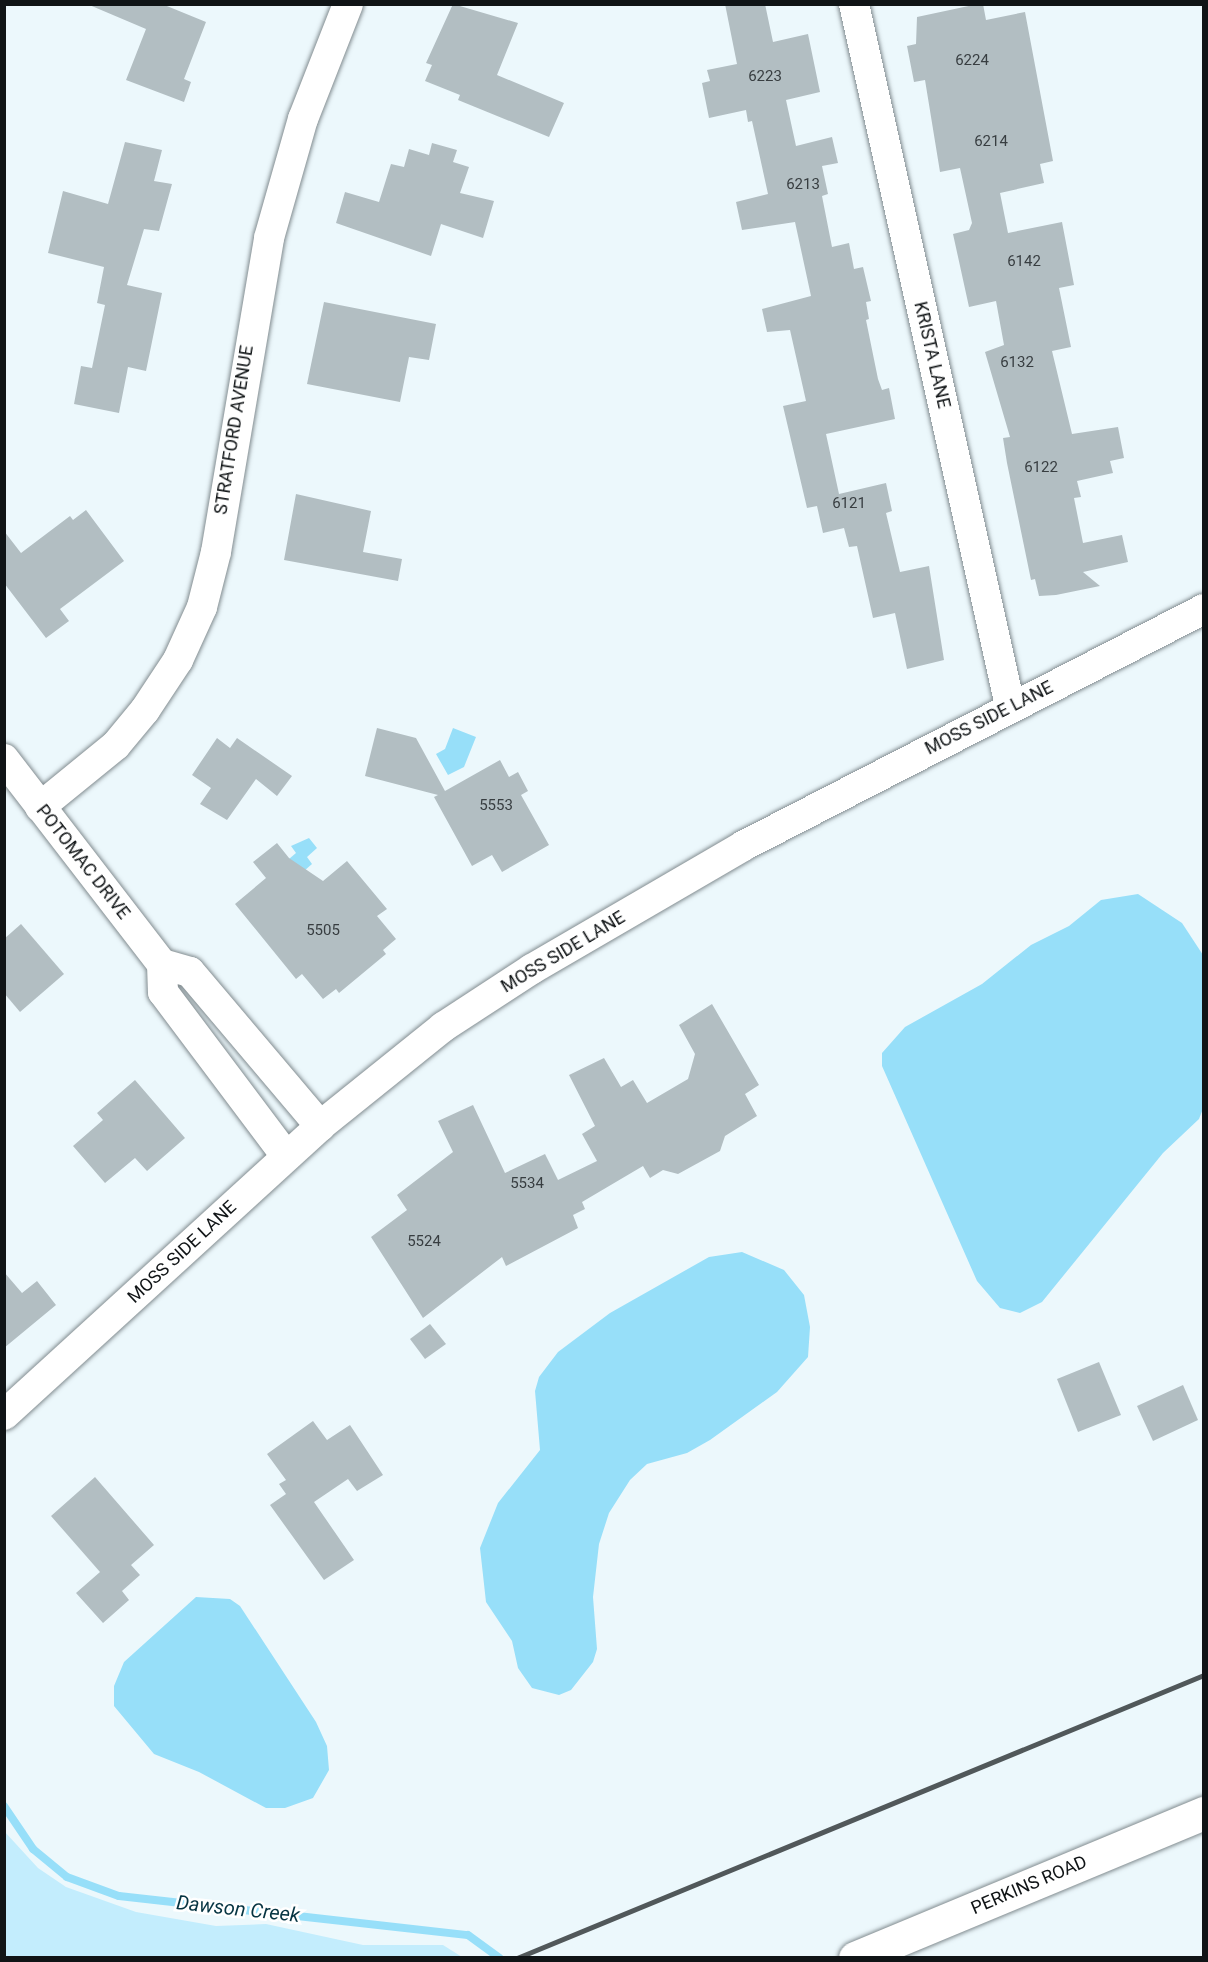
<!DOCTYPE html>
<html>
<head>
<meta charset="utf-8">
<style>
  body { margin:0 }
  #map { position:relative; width:1208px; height:1962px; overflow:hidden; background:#ecf8fc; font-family:Roboto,sans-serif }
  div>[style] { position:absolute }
  .green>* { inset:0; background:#c3edfd }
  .water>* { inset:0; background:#97dff9 }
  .stream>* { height:8px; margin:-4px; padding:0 4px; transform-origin:4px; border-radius:4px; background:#97dff9 }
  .building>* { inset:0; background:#b2bec2 }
  .roads { filter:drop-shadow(0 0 2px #828c90) drop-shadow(0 0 2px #828c90) }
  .minor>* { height:30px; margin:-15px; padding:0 15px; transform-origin:15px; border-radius:15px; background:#fff }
  .secondary>* { height:33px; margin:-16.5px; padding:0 16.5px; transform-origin:16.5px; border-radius:16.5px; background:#fff }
  .rail>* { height:4.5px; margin:-2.25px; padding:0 2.25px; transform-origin:2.25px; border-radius:2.25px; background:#51585a }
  span { translate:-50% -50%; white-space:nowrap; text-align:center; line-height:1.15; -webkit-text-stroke:5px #fff; paint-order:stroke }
  .number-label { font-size:15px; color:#383e41 }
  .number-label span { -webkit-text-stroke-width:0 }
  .street-label { font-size:18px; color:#101416 }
  .water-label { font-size:20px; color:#063442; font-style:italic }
  .frame { position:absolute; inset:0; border:6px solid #101416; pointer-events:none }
</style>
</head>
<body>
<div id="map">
  <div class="green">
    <div style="clip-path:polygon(4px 1831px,38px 1868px,66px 1887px,136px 1912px,216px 1926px,266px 1924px,363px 1945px,443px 1945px,462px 1957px,5px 1957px)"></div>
  </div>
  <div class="water">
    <div style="clip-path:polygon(453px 728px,476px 737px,464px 767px,448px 775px,436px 754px,445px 749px)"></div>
    <div style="clip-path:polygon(309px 838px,317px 848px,307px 857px,312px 864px,304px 871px,289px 859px,296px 853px,291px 846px)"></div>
    <div style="clip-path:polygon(1138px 894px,1182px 923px,1203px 955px,1204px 1106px,1199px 1119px,1163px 1153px,1042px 1302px,1020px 1313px,1000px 1308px,977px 1281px,882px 1066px,882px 1053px,905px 1027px,982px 984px,1031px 945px,1069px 926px,1101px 900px)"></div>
    <div style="clip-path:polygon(742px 1252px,784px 1270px,804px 1295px,810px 1327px,808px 1357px,777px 1392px,710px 1440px,687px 1453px,647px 1464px,630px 1480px,609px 1513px,599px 1544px,593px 1597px,597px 1649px,593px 1662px,571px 1690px,559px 1695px,532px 1688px,518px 1668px,512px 1641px,486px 1602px,480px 1548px,498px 1503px,540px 1450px,535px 1391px,539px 1377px,558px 1352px,610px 1313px,709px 1257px)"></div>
    <div style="clip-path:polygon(196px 1597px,230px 1599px,240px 1606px,316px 1722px,327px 1746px,329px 1770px,313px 1798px,285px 1808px,266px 1808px,199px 1772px,154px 1754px,114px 1706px,114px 1686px,124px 1662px)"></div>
  </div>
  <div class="stream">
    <div style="left:4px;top:1806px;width:52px;rotate:56deg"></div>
    <div style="left:33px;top:1849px;width:44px;rotate:39.5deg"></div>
    <div style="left:67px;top:1877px;width:55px;rotate:20.1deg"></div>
    <div style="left:119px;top:1896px;width:351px;rotate:6.4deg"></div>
    <div style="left:468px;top:1935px;width:39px;rotate:36deg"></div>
  </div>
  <div class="building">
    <div style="clip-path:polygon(87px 4px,162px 4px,206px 22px,184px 79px,191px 82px,184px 102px,126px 80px,146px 29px)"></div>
    <div style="clip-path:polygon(453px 4px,518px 23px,497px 75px,564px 103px,549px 137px,458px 100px,460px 95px,425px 81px,432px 65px,426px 63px)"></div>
    <div style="clip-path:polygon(725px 4px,765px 4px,773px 42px,808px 34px,820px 92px,786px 100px,796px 146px,832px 137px,838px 163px,822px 166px,828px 194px,822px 196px,832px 247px,849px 243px,854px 269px,863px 267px,871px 301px,866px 302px,869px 319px,866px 320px,878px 379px,882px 390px,889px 388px,895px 419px,826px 434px,839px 494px,886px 483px,892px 511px,886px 513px,900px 572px,929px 566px,944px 660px,907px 669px,895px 613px,873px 618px,857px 546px,849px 547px,844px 528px,823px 533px,817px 506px,807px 508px,783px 406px,806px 401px,790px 330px,767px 332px,762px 309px,811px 296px,795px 222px,742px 230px,736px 202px,768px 194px,752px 121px,748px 122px,746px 110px,709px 118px,702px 83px,710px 81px,707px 70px,737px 64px)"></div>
    <div style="clip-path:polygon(978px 4px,983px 4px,986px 20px,1025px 12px,1053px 161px,1040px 164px,1044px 183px,1000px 193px,1008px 233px,1062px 222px,1074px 285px,1059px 288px,1071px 347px,1052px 351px,1072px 434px,1118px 427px,1124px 458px,1110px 461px,1113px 473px,1077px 481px,1081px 497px,1074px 498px,1083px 543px,1122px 535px,1128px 562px,1083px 572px,1100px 586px,1056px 595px,1039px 596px,1035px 579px,1031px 580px,1007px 463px,1003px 438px,1010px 437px,985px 352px,1004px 345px,996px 301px,969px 307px,953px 234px,969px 230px,972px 223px,960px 168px,940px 172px,925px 80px,914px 82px,907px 46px,916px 44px,917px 17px)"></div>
    <div style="clip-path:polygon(125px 142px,162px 150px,154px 181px,172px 184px,159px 231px,144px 229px,127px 285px,162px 293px,146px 371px,128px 367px,119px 413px,74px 404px,81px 366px,92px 368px,105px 305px,97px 303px,104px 267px,48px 253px,63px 191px,108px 204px)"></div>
    <div style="clip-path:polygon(432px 143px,457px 150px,453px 162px,469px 167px,460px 193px,494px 201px,483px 238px,441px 224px,431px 256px,336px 223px,345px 192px,379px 202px,391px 164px,404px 167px,409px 149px,429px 155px)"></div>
    <div style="clip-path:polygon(324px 302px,436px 324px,429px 360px,409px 357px,400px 402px,307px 384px)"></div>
    <div style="clip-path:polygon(296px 494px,371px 511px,363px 552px,402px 559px,398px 581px,284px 560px)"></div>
    <div style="clip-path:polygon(86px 510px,124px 561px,60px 609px,69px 621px,46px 638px,4px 583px,4px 531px,21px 553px,70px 516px,73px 520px)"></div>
    <div style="clip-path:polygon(377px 728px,416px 738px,445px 791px,500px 760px,509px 777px,518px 772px,528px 791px,521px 795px,549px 845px,502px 872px,492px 855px,472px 866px,434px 797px,438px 795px,365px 776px)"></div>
    <div style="clip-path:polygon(217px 738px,230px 748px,237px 738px,292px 776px,277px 796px,256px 779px,227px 820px,200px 804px,211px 788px,192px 775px)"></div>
    <div style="clip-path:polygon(277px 843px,289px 858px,323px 881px,347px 861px,387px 909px,377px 916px,396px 939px,383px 950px,386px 954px,339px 993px,336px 989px,323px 999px,302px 974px,296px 979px,235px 904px,266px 878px,253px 862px)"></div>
    <div style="clip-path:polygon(21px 924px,64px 974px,20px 1012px,4px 993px,4px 939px)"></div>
    <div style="clip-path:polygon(712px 1004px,759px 1085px,745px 1094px,757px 1116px,725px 1136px,720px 1151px,678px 1174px,663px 1170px,650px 1178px,643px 1166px,582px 1202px,585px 1209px,573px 1215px,578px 1228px,506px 1266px,502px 1257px,423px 1318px,371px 1237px,407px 1210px,397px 1195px,453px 1152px,438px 1121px,473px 1105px,505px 1173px,545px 1154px,558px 1180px,597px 1161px,582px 1134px,595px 1126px,569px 1075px,604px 1058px,621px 1087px,633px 1080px,647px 1103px,688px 1079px,695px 1054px,679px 1025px)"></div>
    <div style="clip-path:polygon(135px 1080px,185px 1138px,147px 1171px,135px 1158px,105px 1183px,73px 1146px,103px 1120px,97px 1113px)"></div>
    <div style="clip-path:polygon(4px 1272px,22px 1293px,37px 1281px,56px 1305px,4px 1348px)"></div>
    <div style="clip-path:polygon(430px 1324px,446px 1344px,425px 1359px,410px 1339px)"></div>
    <div style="clip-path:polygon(1099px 1362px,1121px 1415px,1078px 1432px,1057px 1379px)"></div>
    <div style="clip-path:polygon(1183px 1385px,1198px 1420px,1153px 1441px,1137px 1406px)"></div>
    <div style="clip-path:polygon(313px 1421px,327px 1440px,350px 1425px,383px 1475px,357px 1491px,348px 1479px,314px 1502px,354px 1560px,324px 1580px,270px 1505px,286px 1494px,279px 1484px,286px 1480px,267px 1454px)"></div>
    <div style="clip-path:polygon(95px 1477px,154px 1545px,131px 1565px,140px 1575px,122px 1591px,129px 1600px,103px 1623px,76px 1593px,100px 1572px,51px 1516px)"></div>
  </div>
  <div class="roads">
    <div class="minor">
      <div style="left:854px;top:4px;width:719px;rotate:77.47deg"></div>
      <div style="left:4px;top:759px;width:259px;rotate:52.4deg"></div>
      <div style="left:162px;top:964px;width:28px;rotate:88deg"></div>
      <div style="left:163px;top:992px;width:205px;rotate:53.1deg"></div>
      <div style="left:40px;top:807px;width:98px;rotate:-39.2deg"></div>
      <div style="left:116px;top:745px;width:45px;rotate:-50.4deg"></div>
      <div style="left:145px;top:710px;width:60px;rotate:-56.6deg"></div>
      <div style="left:178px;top:660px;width:58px;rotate:-65.6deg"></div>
      <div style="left:202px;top:607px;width:57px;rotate:-75.7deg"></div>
      <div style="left:216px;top:552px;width:318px;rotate:-80.4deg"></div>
      <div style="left:269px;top:238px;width:124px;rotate:-74.1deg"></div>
      <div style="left:303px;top:119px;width:123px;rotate:-68.6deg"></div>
      <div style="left:162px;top:964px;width:29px;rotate:16deg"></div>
      <div style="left:190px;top:972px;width:202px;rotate:49.8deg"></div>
      <div style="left:4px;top:1415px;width:428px;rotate:-42.4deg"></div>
      <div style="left:320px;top:1126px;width:158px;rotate:-38.8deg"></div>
      <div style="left:443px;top:1027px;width:106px;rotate:-33.1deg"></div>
      <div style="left:532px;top:969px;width:244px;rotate:-30.2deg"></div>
      <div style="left:743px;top:846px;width:518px;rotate:-27.21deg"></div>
    </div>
    <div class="secondary">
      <div style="left:855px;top:1958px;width:378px;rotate:-22.6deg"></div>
    </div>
  </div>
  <div class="rail">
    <div style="left:517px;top:1958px;width:743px;rotate:-22.39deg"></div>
  </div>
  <div class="number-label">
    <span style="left:972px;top:61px">6224</span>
    <span style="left:765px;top:77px">6223</span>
    <span style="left:991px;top:142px">6214</span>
    <span style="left:803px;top:185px">6213</span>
    <span style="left:1024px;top:262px">6142</span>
    <span style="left:1017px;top:363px">6132</span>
    <span style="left:1041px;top:468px">6122</span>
    <span style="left:849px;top:504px">6121</span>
    <span style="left:496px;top:806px">5553</span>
    <span style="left:323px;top:931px">5505</span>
    <span style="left:527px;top:1184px">5534</span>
    <span style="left:424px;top:1242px">5524</span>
  </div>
  <div class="street-label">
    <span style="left:932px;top:355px;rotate:77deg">KRISTA LANE</span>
    <span style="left:234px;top:430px;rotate:-81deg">STRATFORD AVENUE</span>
    <span style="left:989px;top:718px;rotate:-27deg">MOSS SIDE LANE</span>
    <span style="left:83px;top:862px;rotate:52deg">POTOMAC DRIVE</span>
    <span style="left:563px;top:952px;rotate:-31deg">MOSS SIDE LANE</span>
    <span style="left:182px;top:1252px;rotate:-43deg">MOSS SIDE LANE</span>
    <span style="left:1029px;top:1885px;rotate:-23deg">PERKINS ROAD</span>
  </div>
  <div class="water-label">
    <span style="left:238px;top:1909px;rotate:6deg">Dawson Creek</span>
  </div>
  <div class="frame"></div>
</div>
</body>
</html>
